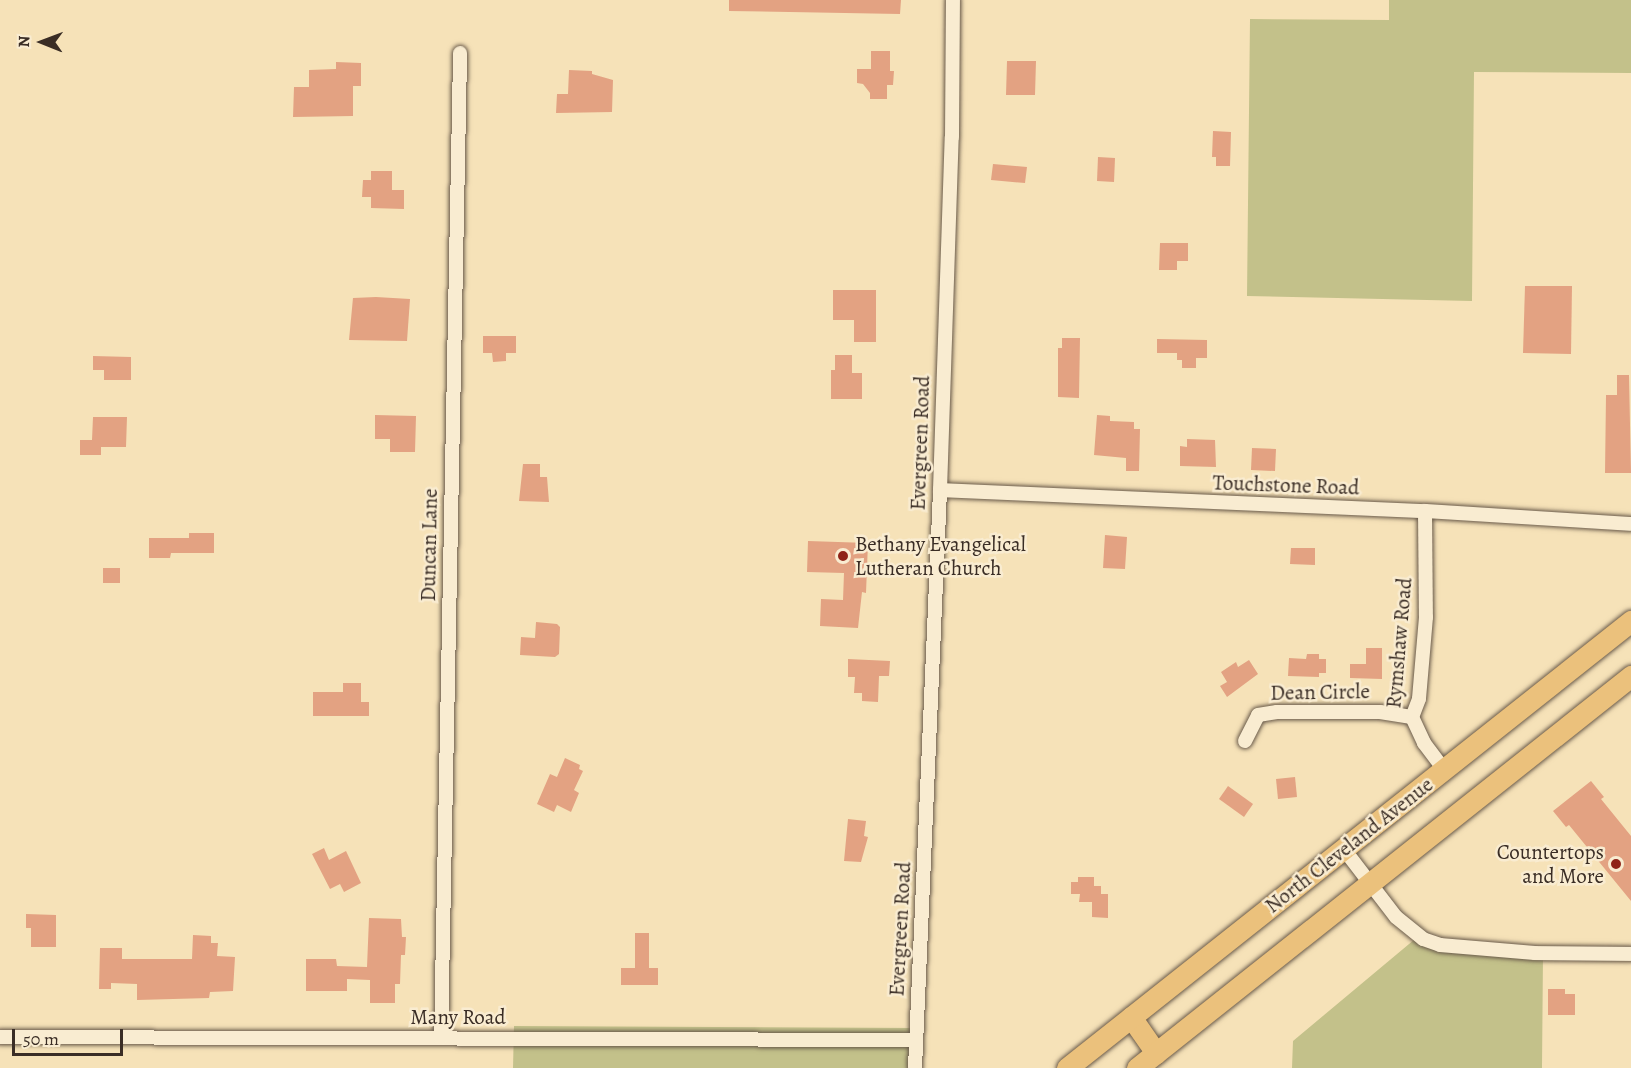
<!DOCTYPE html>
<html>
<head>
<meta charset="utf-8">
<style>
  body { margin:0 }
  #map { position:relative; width:1631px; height:1068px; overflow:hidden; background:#f6e2b8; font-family:Alegreya,serif }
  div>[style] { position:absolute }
  .green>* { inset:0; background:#c3c18a }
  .building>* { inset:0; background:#e3a282 }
  .roads { filter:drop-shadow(0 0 2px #695a4a) drop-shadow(0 0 2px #695a4a) }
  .street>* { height:14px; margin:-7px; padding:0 7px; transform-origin:7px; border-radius:7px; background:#f9ecd1 }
  .primary>* { height:21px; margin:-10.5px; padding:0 10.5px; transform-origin:10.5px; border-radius:10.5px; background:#ebc17c }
  .dots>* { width:16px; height:16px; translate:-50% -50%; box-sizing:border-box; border:3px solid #f9ecd1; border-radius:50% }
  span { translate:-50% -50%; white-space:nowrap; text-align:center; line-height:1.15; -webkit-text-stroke:5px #f9ecd1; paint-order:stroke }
  .street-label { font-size:21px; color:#3a2d25 }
  .poi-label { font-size:21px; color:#3a2d25 }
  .left { translate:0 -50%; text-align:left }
  .right { translate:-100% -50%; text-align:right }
  .north { position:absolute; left:12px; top:12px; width:60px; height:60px; -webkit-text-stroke:4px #f9ecd1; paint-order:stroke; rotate:271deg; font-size:16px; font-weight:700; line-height:24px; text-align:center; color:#3a2d25 }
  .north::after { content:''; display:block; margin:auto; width:21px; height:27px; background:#3a2d25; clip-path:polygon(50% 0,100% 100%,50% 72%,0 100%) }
  .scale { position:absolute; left:12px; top:1029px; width:111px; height:27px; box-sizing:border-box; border:3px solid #3a2d25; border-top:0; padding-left:8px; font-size:18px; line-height:21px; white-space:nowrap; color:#3a2d25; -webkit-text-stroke:4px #f9ecd1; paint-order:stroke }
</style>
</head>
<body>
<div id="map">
  <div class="green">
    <div style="clip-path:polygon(1389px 0,1631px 0,1631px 73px,1474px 72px,1472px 301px,1247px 296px,1250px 19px,1389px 20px)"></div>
    <div style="clip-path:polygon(1421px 934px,1457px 949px,1543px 955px,1542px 1068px,1292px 1068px,1293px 1041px)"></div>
    <div style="clip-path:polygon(514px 1026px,912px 1028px,911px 1068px,513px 1068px)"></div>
  </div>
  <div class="building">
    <div style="clip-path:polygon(729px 0,901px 0,900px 14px,729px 11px)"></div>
    <div style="clip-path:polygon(871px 51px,890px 51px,890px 71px,894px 71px,893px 85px,887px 85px,887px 99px,870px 99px,870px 93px,863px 84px,857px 83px,857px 69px,871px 69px)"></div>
    <div style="clip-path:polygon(1007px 61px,1036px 61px,1035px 95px,1006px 95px)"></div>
    <div style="clip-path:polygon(336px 62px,361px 63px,361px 86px,353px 86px,353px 116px,293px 117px,294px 87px,309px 87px,309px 70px,336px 69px)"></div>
    <div style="clip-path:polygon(569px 70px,592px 71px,592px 74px,613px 80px,612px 112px,556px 113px,557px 94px,568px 94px)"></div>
    <div style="clip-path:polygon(1213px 131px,1231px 132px,1230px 166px,1216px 166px,1216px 157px,1212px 157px)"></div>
    <div style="clip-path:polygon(1098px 157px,1115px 158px,1114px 182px,1097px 181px)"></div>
    <div style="clip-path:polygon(993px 164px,1027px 167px,1025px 183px,991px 180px)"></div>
    <div style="clip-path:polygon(371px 171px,392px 171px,392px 190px,404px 190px,404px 209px,371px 208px,371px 197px,362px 197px,363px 180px,371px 180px)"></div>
    <div style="clip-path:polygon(1160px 243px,1188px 243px,1188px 261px,1177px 261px,1177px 270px,1159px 270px)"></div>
    <div style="clip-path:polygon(1525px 286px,1572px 286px,1571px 354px,1523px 353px)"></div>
    <div style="clip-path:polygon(833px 290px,876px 290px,876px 342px,854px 342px,854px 320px,833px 320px)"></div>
    <div style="clip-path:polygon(376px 297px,410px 299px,407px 341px,349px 340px,353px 298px)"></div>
    <div style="clip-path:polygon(483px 336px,516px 336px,516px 353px,506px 353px,506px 361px,493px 362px,492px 353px,483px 353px)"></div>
    <div style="clip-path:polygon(1062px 338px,1080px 338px,1079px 398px,1058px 397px,1058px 348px,1062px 348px)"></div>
    <div style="clip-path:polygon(1157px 339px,1207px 340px,1207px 358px,1196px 358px,1196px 368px,1182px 368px,1182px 360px,1177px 360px,1177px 353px,1157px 353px)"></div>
    <div style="clip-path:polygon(835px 355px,852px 355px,852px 373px,862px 373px,862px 399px,831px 399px,831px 370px,835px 370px)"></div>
    <div style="clip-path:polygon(93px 356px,131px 357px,131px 380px,104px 380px,104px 370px,93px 370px)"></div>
    <div style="clip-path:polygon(1617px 375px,1629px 375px,1631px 473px,1605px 473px,1606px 395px,1617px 395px)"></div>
    <div style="clip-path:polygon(375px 415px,416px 416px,415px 452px,390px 452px,390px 439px,375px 439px)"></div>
    <div style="clip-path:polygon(1097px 415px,1110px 416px,1110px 421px,1134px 422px,1134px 429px,1140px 429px,1139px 471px,1126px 471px,1126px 458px,1094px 455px)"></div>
    <div style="clip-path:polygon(93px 417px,127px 417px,126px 447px,101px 447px,101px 455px,80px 455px,80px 440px,92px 440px)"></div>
    <div style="clip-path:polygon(1187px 439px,1215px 440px,1216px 467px,1180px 466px,1180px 446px,1187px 447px)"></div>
    <div style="clip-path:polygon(1252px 448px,1276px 449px,1275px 471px,1251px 470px)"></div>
    <div style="clip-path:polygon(523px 464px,540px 464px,540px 477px,547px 477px,549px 502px,519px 501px)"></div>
    <div style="clip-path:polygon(189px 533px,214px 533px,214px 553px,171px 553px,170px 558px,149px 558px,149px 538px,189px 538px)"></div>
    <div style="clip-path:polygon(1105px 535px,1127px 537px,1125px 569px,1103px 568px)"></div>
    <div style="clip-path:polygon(808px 541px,868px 543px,866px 593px,862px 592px,858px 628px,820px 626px,821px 599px,843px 600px,844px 573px,807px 572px)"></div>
    <div style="clip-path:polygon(1291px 548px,1315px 548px,1315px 565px,1290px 564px)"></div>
    <div style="clip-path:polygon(103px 568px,120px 568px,120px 583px,103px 583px)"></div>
    <div style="clip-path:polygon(536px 622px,557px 624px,560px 627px,559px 654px,555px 657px,520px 655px,521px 637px,535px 638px)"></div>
    <div style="clip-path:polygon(1366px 648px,1382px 648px,1382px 679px,1350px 678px,1350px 664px,1366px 664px)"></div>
    <div style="clip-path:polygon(1307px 654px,1319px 654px,1319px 659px,1326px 659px,1326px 673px,1319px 673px,1319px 677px,1288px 676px,1289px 658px,1306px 659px)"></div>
    <div style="clip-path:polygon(848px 659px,890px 661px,889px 676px,879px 676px,878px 702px,862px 701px,862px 693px,854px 693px,855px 677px,848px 677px)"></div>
    <div style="clip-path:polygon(1249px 660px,1258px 674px,1227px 697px,1220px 686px,1227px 682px,1221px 672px,1236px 662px,1238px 667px)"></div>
    <div style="clip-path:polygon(343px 683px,361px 683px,361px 702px,369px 702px,369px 716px,313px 716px,313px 692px,343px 692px)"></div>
    <div style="clip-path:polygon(565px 758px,580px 765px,579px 769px,583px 771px,574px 790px,579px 793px,571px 812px,557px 805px,554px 812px,537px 804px,550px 774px,557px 777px)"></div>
    <div style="clip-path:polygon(1295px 777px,1297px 797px,1278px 799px,1276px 779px)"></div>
    <div style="clip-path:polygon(1591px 781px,1604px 797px,1601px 799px,1631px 836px,1631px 901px,1569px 825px,1566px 827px,1553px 811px)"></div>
    <div style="clip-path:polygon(1228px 786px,1253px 804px,1244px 817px,1219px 799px)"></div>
    <div style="clip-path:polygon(848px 819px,866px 821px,864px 836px,868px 837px,861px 862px,844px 861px)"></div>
    <div style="clip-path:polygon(324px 848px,329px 860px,346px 851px,361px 883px,344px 892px,340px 884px,330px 889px,312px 854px)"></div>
    <div style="clip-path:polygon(1078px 877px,1094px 877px,1094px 886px,1101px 886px,1101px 894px,1108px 894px,1108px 918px,1092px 917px,1092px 902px,1079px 902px,1080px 894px,1071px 894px,1071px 882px,1078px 882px)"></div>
    <div style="clip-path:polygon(26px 914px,56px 915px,56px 947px,31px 947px,31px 928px,26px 928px)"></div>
    <div style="clip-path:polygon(369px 918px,401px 919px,402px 937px,406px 937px,405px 955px,401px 955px,400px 984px,395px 984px,395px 1003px,370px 1003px,370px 980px,347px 979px,347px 991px,306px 991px,306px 959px,336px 959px,337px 966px,367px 967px)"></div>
    <div style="clip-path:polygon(635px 933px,649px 933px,649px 968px,658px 968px,658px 985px,621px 985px,621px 968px,635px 968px)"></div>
    <div style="clip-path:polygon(193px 935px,211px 936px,211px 943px,218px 943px,217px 956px,235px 957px,233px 991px,210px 992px,209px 998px,137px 1000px,137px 984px,111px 983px,111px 989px,99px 989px,100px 948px,122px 948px,122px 959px,192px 959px)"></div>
    <div style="clip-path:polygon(1548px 989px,1565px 989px,1565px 994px,1575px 994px,1575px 1015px,1548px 1015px)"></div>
  </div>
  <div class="roads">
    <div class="street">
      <div style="left:940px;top:490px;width:485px;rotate:2.5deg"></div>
      <div style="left:1425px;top:511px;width:206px;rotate:3.6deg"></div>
      <div style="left:1425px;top:511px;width:106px;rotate:89.5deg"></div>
      <div style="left:1426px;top:617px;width:82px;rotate:94.9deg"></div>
      <div style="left:1419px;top:699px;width:19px;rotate:111deg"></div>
      <div style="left:1412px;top:717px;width:29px;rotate:65deg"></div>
      <div style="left:1424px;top:743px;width:34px;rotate:53deg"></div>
      <div style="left:1245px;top:741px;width:29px;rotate:-63deg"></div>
      <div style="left:1258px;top:715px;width:19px;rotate:-9deg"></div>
      <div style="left:1277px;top:712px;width:103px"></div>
      <div style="left:1380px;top:712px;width:32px;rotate:9deg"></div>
      <div style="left:1343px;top:848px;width:87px;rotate:52.5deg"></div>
      <div style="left:1396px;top:917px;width:35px;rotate:39deg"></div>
      <div style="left:1423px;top:939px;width:18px;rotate:19deg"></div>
      <div style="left:1440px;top:945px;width:95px;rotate:4.8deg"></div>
      <div style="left:1535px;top:953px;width:96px;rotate:0.6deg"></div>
      <div style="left:0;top:1037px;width:916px;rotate:0.19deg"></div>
      <div style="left:441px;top:1038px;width:985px;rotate:-88.89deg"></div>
      <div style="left:915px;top:1068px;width:579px;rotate:-87.52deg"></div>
      <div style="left:940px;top:490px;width:353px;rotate:-88.1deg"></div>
      <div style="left:952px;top:137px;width:137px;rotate:-89.6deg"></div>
    </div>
    <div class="primary">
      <div style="left:1131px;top:1017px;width:44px;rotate:55.2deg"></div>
      <div style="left:1067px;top:1068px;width:720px;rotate:-38.4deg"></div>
      <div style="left:1137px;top:1068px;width:631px;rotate:-38.43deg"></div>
    </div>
  </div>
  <div class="dots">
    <div style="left:843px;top:556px;background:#8f2418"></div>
    <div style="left:1616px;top:864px;background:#8f2418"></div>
  </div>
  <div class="street-label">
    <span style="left:920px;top:443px;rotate:-88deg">Evergreen Road</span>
    <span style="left:1286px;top:485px;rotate:2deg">Touchstone Road</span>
    <span style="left:429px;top:545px;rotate:-89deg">Duncan Lane</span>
    <span style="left:1399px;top:643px;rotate:-85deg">Rymshaw Road</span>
    <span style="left:1320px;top:692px;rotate:-1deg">Dean Circle</span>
    <span style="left:1349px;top:845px;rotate:-38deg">North Cleveland Avenue</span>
    <span style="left:900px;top:929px;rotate:-87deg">Evergreen Road</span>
    <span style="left:458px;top:1017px">Many Road</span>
  </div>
  <div class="poi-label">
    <span class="left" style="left:855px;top:556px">Bethany Evangelical<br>Lutheran Church</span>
    <span class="right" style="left:1604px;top:864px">Countertops<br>and More</span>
  </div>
  <div class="north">N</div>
  <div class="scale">50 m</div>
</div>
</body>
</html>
